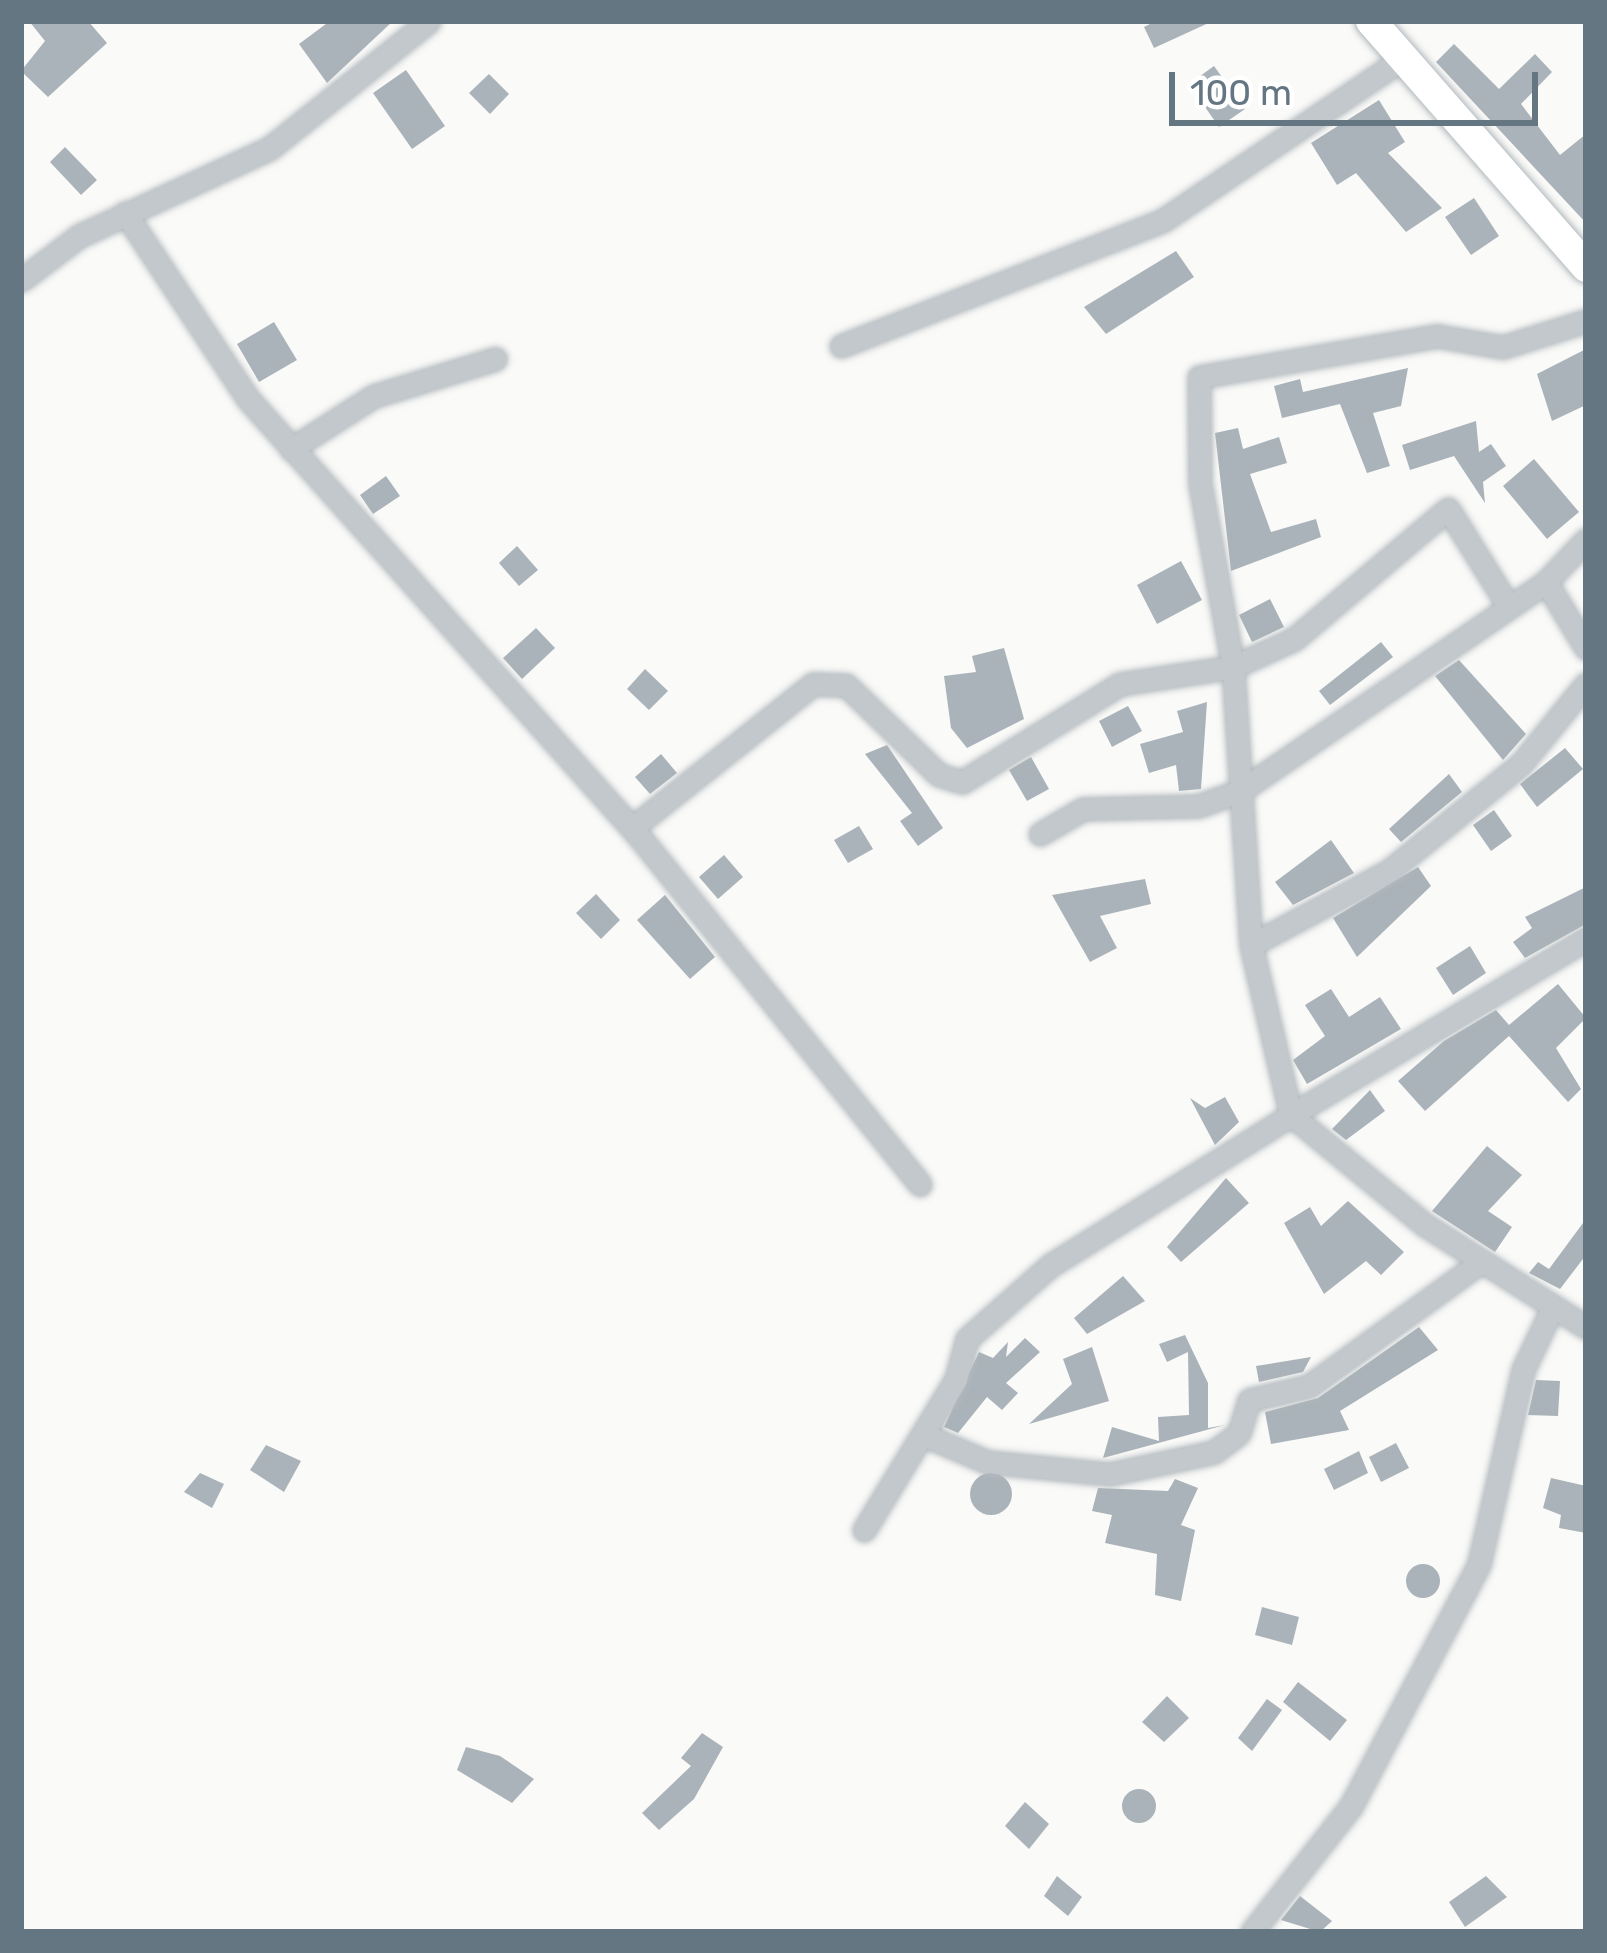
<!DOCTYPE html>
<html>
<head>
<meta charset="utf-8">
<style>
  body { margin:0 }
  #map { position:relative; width:1607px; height:1953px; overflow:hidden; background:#fafaf8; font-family:Rubik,sans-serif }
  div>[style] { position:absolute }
  .building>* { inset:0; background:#aab3b9 }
  .round { border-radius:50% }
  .roads { filter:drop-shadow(0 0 3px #b3babf) drop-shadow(0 0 3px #b3babf) }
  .minor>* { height:21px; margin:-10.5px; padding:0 10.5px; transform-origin:10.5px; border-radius:10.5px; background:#c3c8cc }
  .secondary>* { height:30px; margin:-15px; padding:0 15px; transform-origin:15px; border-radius:15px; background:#fff }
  span { translate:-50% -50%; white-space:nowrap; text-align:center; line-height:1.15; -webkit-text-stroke:12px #fff; paint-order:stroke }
  .frame { position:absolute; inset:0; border:24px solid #657683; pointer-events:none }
  .scale { position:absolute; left:1169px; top:72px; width:369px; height:54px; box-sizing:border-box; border:6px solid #657683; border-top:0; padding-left:15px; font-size:36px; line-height:42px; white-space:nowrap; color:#657683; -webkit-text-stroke:9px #fff; paint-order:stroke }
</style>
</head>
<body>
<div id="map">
  <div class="building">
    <div style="clip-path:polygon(29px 21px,88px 21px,107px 43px,48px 97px,21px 71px,45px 41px)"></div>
    <div style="clip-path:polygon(330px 21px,393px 21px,327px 83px,299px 44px)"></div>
    <div style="clip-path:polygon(1156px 21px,1213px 21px,1154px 48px,1144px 27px)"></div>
    <div style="clip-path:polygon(1454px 44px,1499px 89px,1535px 54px,1552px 72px,1521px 104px,1560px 155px,1586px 134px,1586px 223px,1436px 62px)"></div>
    <div style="clip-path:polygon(1214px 66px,1245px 109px,1219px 127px,1189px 84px)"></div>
    <div style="clip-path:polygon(406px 70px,445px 126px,412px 149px,373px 93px)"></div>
    <div style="clip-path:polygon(489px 74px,509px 94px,490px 114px,469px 93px)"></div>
    <div style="clip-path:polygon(1379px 100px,1405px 142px,1388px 153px,1442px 208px,1406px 232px,1356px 173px,1337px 185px,1311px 143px)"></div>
    <div style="clip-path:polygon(65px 147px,97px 180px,81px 195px,50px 162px)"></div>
    <div style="clip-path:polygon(1474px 198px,1499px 236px,1471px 255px,1445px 217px)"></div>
    <div style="clip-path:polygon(1176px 251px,1194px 277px,1106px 334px,1084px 307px)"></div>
    <div style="clip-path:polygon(274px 322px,297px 360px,259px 382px,237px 344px)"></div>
    <div style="clip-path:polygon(1586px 349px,1586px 405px,1552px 421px,1537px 374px)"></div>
    <div style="clip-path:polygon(1408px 368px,1401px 406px,1373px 413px,1390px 466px,1367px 473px,1340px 404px,1282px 418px,1274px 386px,1300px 379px,1303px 392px)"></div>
    <div style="clip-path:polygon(1476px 421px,1479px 452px,1491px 444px,1506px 466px,1483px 482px,1485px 503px,1454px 456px,1410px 470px,1402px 445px)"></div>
    <div style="clip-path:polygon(1238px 428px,1243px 449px,1279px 437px,1287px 463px,1250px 474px,1271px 532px,1316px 519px,1321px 537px,1231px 571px,1215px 433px)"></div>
    <div style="clip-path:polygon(1534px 459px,1579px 512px,1547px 539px,1503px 486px)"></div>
    <div style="clip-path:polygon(386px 476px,400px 496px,373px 514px,360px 495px)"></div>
    <div style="clip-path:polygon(517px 546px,538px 570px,519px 586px,499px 563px)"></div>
    <div style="clip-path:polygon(1181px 561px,1202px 600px,1157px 624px,1137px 585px)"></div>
    <div style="clip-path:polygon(1270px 599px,1284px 627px,1252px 642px,1239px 615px)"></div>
    <div style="clip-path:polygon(536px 628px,555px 648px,522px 679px,503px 658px)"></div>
    <div style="clip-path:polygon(1381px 642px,1393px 657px,1330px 705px,1319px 691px)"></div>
    <div style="clip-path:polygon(1004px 648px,1024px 719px,967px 748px,951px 728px,944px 676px,976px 672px,972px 656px)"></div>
    <div style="clip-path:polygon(1459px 660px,1526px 734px,1503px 760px,1435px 676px)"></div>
    <div style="clip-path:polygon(645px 669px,668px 691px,649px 710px,627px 689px)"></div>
    <div style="clip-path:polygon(1207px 702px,1201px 789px,1179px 791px,1176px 765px,1149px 773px,1140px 744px,1183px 732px,1177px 711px)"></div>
    <div style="clip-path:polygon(1128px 706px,1142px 731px,1112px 747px,1099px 721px)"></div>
    <div style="clip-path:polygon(887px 745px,943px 828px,918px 846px,900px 821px,912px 813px,865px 754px)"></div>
    <div style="clip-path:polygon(1565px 748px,1583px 769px,1537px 807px,1520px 784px)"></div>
    <div style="clip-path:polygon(661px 754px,677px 773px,650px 794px,635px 777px)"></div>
    <div style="clip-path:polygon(1031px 757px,1049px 789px,1027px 801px,1009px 770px)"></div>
    <div style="clip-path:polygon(1449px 774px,1462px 792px,1401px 842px,1389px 829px)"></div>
    <div style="clip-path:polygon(1494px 810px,1512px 836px,1491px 851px,1473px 825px)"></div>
    <div style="clip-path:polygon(859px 826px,873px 849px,848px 863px,834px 840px)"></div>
    <div style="clip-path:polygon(1331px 840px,1354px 873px,1293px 905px,1275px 882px)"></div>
    <div style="clip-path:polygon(724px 855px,743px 877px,718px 899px,699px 877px)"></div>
    <div style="clip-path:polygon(1418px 867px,1431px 886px,1357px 957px,1333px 918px)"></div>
    <div style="clip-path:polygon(1145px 879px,1151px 904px,1100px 916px,1117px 948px,1090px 962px,1052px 895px)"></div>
    <div style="clip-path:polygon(1586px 887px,1586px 924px,1525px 958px,1513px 942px,1532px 928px,1525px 917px)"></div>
    <div style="clip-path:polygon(596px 894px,620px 920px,601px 939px,576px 913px)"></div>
    <div style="clip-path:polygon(665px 895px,715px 957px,690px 979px,637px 920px)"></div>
    <div style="clip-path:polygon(1470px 946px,1486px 973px,1453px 995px,1436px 968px)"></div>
    <div style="clip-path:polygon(1558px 984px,1586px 1018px,1556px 1048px,1581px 1089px,1568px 1102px,1509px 1036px,1425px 1111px,1398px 1081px,1444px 1041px,1496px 1010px,1509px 1025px)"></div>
    <div style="clip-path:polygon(1331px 989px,1349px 1017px,1380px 997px,1401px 1029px,1307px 1084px,1293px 1060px,1325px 1036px,1305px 1005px)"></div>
    <div style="clip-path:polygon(1370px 1090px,1385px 1111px,1346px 1140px,1332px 1129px)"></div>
    <div style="clip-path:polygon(1225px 1097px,1239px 1122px,1215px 1145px,1190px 1098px,1205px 1108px)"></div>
    <div style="clip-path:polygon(1487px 1146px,1522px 1175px,1488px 1211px,1512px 1227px,1495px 1252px,1432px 1211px)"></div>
    <div style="clip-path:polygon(1226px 1178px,1249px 1203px,1181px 1262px,1167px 1247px)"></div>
    <div style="clip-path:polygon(1348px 1201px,1404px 1252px,1381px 1275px,1366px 1261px,1324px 1294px,1284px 1223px,1310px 1207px,1321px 1226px)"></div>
    <div style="clip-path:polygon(1586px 1219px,1586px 1255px,1560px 1289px,1529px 1273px,1538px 1262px,1549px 1269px)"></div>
    <div style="clip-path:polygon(1123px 1276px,1145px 1301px,1087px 1334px,1074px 1318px)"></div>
    <div style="clip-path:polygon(1419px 1327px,1438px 1350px,1340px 1411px,1349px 1430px,1271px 1444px,1265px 1412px,1318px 1398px)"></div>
    <div style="clip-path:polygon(1185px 1335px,1208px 1383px,1208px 1428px,1225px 1425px,1103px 1458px,1112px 1427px,1159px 1441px,1158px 1417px,1189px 1415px,1188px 1352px,1167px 1362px,1159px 1344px)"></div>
    <div style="clip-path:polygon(1025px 1338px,1040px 1352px,1006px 1383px,1018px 1393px,1002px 1410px,987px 1397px,958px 1433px,944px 1427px,979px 1352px,993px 1358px,1008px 1342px,1006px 1357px)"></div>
    <div style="clip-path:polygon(1092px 1347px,1109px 1401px,1029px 1424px,1072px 1384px,1063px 1359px)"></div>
    <div style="clip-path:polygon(1311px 1357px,1303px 1372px,1259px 1382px,1256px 1366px)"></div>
    <div style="clip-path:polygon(1536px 1380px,1560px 1381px,1558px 1416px,1528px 1415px)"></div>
    <div style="clip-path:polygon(1396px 1443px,1409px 1468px,1381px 1482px,1369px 1457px)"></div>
    <div style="clip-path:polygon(266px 1445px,301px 1461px,284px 1492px,250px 1470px)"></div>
    <div style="clip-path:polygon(1359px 1451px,1368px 1473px,1334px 1490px,1324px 1469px)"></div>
    <div class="round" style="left:970px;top:1473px;width:42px;height:42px"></div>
    <div style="clip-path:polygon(200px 1473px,224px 1484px,212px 1508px,184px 1492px)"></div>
    <div style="clip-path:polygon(1551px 1478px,1586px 1486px,1586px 1533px,1559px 1528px,1561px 1515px,1543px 1508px)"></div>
    <div style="clip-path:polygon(1175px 1479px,1198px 1488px,1181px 1525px,1195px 1530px,1181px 1601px,1155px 1595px,1157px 1554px,1105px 1543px,1112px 1515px,1092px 1511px,1098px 1488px,1168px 1491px)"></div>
    <div class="round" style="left:1406px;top:1564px;width:34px;height:34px"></div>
    <div style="clip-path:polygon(1262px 1607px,1299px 1617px,1292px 1645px,1255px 1635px)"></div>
    <div style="clip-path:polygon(1298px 1682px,1347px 1720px,1330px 1741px,1283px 1702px)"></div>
    <div style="clip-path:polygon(1167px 1696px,1189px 1718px,1164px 1742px,1142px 1722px)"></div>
    <div style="clip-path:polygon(1267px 1699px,1282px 1710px,1252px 1751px,1238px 1738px)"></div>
    <div style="clip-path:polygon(702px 1733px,723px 1747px,694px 1799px,659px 1830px,642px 1813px,691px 1766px,681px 1758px)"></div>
    <div style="clip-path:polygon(466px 1747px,500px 1756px,534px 1779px,512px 1803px,457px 1770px)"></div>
    <div class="round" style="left:1122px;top:1789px;width:34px;height:34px"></div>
    <div style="clip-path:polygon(1025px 1802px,1049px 1824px,1029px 1849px,1005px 1826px)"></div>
    <div style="clip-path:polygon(1057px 1876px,1082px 1897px,1068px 1916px,1044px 1896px)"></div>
    <div style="clip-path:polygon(1486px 1876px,1507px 1897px,1465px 1927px,1449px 1902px)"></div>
    <div style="clip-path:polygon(1300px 1896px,1332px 1921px,1320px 1932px,1281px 1920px)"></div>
  </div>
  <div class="roads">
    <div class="minor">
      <div style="left:125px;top:213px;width:224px;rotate:56.5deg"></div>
      <div style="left:249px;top:400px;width:584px;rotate:48.2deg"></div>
      <div style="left:638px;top:835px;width:449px;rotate:51.1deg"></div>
      <div style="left:21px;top:280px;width:73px;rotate:-37.2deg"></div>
      <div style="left:79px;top:236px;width:210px;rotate:-24.7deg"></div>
      <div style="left:270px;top:148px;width:203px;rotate:-38.6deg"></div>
      <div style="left:841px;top:346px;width:344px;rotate:-21.3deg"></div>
      <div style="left:1162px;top:221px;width:292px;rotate:-34deg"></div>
      <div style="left:291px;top:449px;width:98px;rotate:-32.6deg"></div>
      <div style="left:374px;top:396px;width:127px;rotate:-17deg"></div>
      <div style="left:1546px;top:582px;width:77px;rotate:58.8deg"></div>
      <div style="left:1509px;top:607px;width:115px;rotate:-121.9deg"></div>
      <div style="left:1448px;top:509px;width:202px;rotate:139.8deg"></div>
      <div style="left:1294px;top:639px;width:67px;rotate:155.3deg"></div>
      <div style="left:1233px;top:667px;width:279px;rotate:86.3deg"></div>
      <div style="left:1251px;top:945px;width:175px;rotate:76.8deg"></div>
      <div style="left:1291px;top:1115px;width:344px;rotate:-30.8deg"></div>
      <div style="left:632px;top:828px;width:231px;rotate:-38.5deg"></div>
      <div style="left:813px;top:684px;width:33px;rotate:2deg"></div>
      <div style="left:846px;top:685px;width:129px;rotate:44.1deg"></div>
      <div style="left:939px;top:775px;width:24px;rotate:17deg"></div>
      <div style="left:962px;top:782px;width:186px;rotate:-31.8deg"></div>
      <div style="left:1120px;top:684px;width:114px;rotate:-8.6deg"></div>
      <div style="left:1233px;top:667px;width:186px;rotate:-100.2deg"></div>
      <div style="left:1200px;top:484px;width:107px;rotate:-90.5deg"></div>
      <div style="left:1199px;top:377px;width:242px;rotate:-9.8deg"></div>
      <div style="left:1437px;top:336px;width:67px;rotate:9.5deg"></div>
      <div style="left:1503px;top:347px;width:87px;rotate:-17.4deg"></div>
      <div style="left:1040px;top:834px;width:50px;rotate:-30.2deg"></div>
      <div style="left:1083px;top:809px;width:115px;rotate:-1.5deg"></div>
      <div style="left:1198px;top:806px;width:45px;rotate:-19.7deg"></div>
      <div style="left:1240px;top:791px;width:371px;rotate:-34.3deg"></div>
      <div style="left:1546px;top:582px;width:58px;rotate:-46.4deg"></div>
      <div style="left:1251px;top:945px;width:157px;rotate:-28.2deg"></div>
      <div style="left:1389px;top:871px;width:170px;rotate:-39deg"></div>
      <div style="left:1521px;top:764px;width:103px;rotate:-50.9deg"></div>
      <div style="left:924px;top:1435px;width:69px;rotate:23.2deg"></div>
      <div style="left:987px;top:1462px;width:124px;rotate:5.6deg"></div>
      <div style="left:1110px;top:1474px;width:106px;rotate:-11.9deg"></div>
      <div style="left:1214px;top:1452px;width:31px;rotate:-37deg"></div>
      <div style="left:1239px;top:1433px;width:34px;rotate:-73deg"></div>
      <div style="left:1249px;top:1400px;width:62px;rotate:-13.1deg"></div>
      <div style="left:1309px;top:1386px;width:212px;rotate:-35.8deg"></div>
      <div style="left:864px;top:1530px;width:177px;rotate:-58.6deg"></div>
      <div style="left:956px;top:1379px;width:41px;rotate:-74.6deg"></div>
      <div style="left:967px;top:1339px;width:112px;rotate:-41.4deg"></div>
      <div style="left:1051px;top:1265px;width:283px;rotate:-32deg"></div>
      <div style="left:1291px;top:1115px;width:173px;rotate:39.4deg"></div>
      <div style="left:1425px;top:1225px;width:191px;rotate:32.4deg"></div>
      <div style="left:1252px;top:1932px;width:160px;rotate:-51.8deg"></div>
      <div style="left:1351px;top:1806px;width:274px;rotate:-62.1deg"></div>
      <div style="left:1479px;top:1564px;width:199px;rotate:-77.2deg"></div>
      <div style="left:1523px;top:1370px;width:68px;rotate:-64.6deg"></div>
    </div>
    <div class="secondary">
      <div style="left:1371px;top:21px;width:327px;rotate:48.8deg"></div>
    </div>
  </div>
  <div class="frame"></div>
  <div class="scale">100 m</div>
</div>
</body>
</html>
